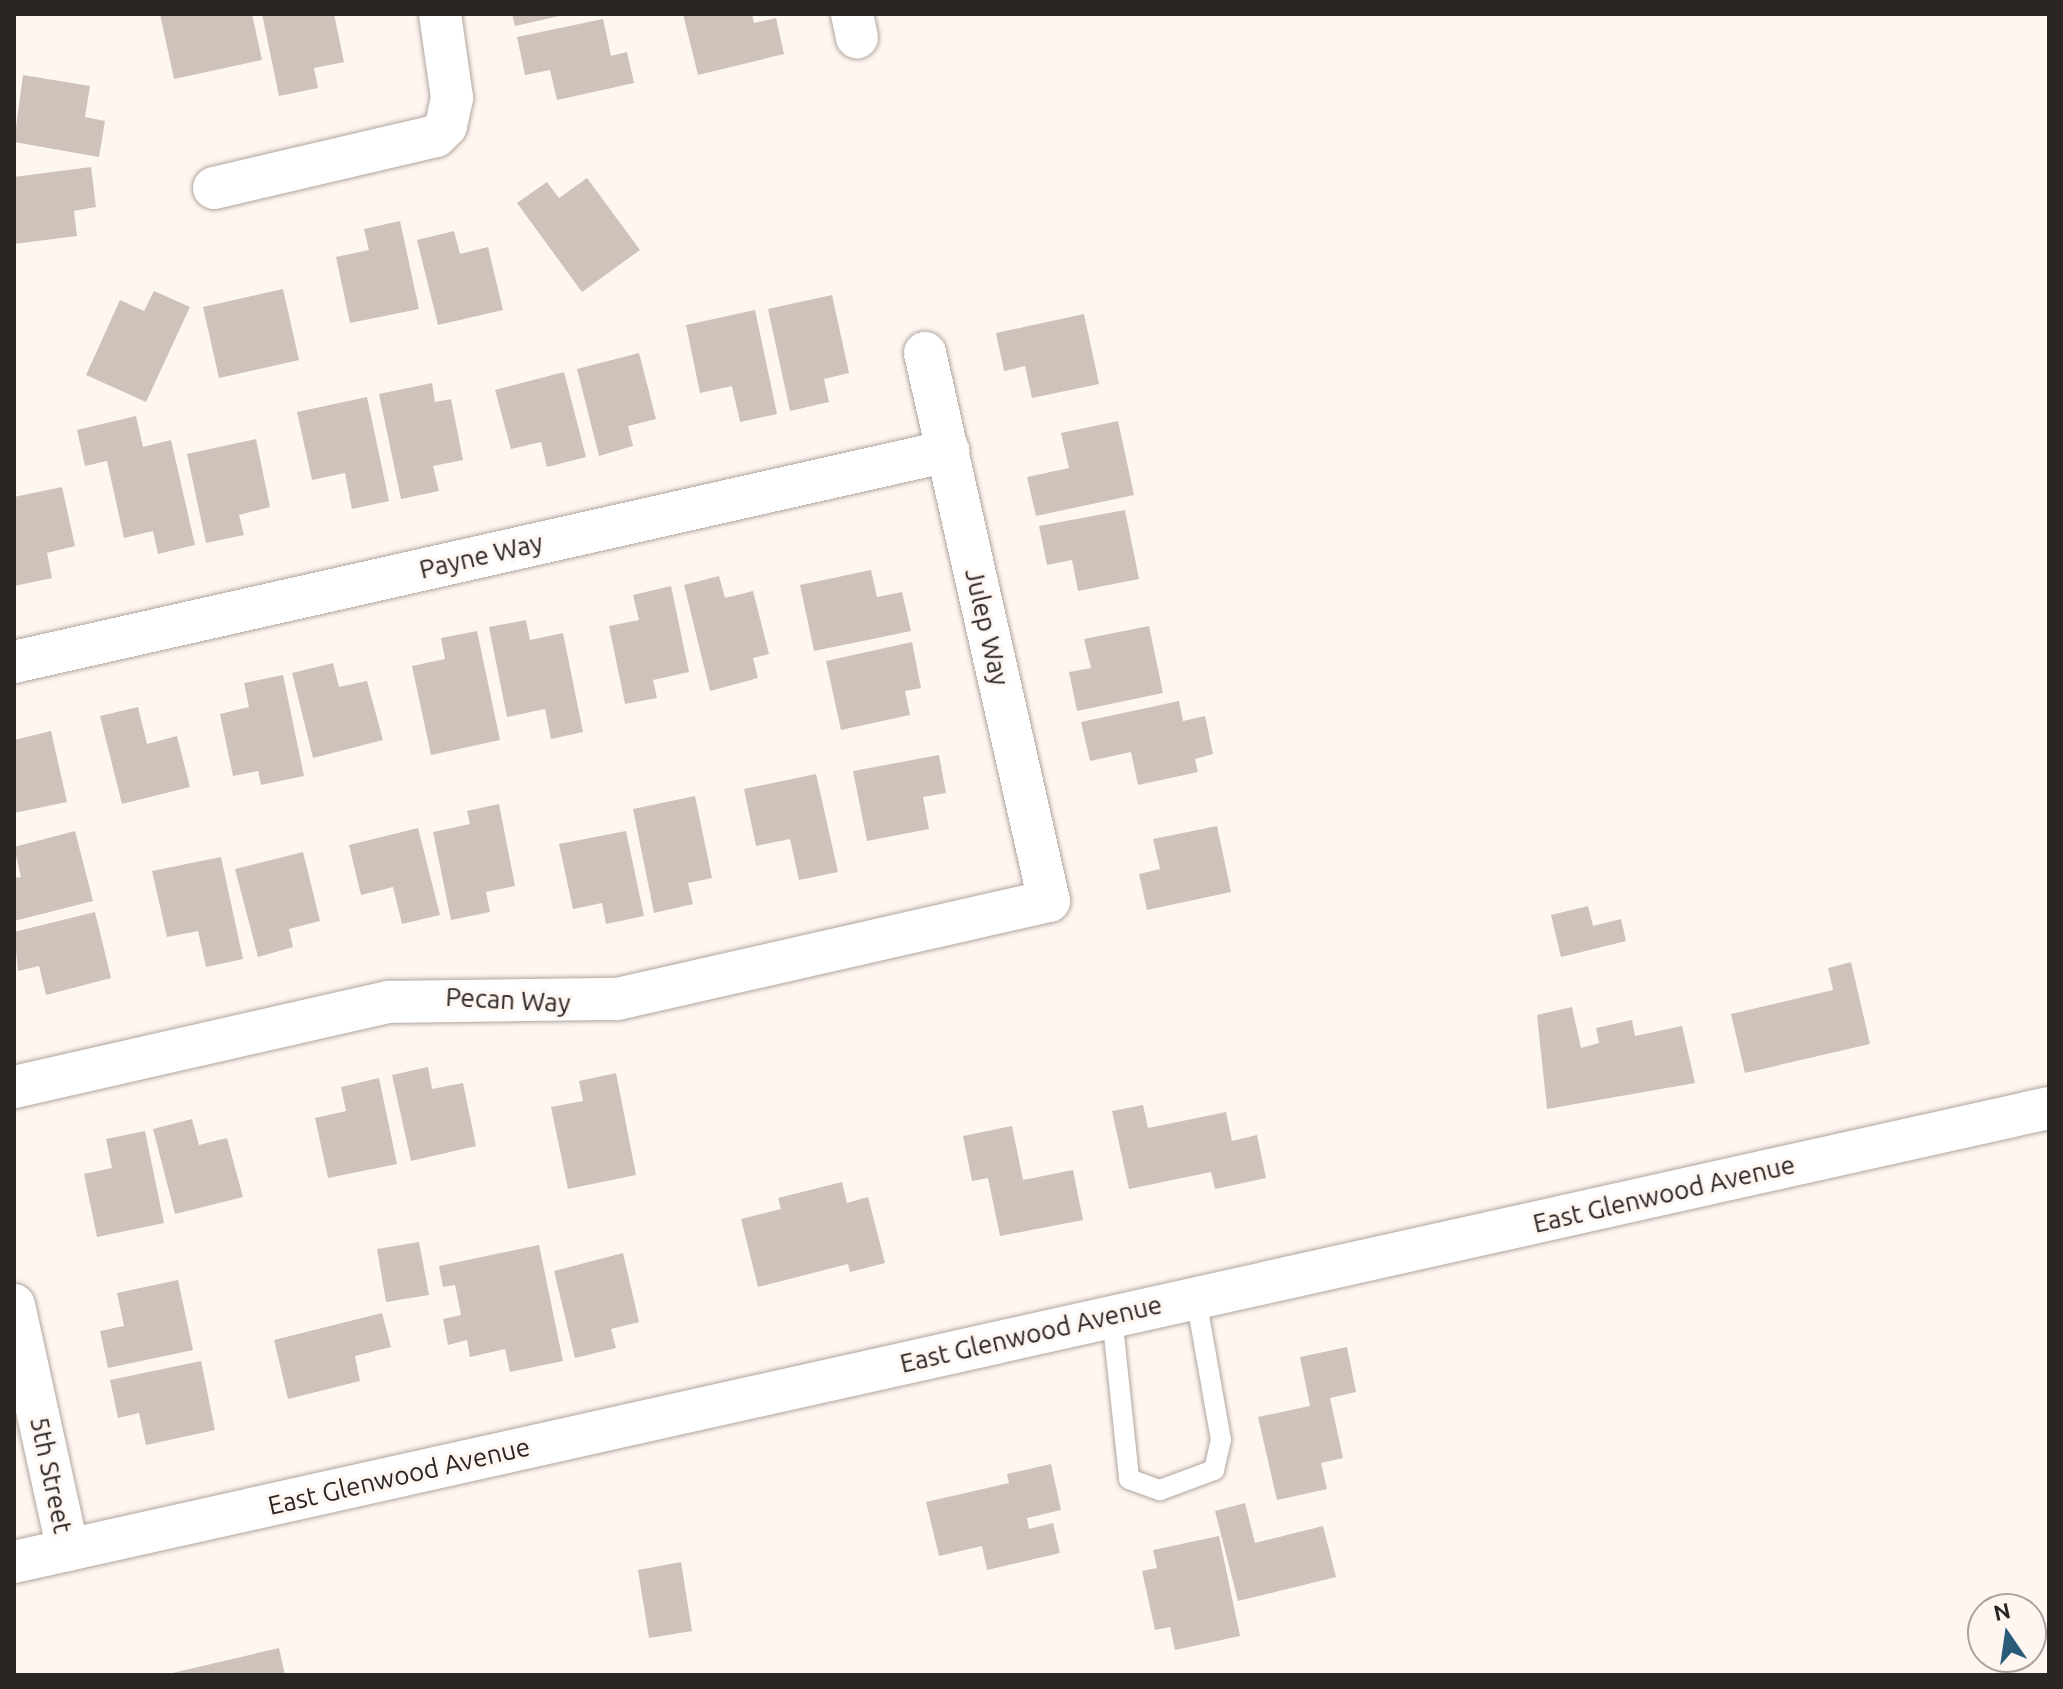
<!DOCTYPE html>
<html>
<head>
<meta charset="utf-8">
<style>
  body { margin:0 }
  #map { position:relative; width:2063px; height:1689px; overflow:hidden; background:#fef6f1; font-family:Ubuntu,sans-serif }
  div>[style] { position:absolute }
  .building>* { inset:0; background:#cfc2ba }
  .roads { filter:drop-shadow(0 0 2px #b0a59d) drop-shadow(0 0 2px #b0a59d) }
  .lane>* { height:20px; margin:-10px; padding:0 10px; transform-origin:10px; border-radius:10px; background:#fff }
  .street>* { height:42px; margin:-21px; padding:0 21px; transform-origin:21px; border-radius:21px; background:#fff }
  span { translate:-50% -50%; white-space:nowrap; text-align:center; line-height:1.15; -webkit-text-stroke:6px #fef6f1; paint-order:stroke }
  .street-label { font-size:26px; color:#2b2623 }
  .frame { position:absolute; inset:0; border:16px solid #2b2623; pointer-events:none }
  .north { position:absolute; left:1967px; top:1593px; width:80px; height:80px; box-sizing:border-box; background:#fef6f1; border:2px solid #aaa39f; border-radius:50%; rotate:347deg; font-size:22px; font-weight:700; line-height:32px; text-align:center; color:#2b2623 }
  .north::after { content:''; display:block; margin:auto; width:28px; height:36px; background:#295c79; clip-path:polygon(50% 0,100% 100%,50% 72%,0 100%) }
</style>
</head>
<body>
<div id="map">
  <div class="building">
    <div style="clip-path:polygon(160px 14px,252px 14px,262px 60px,174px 79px)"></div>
    <div style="clip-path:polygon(262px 14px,334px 14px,344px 62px,314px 68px,318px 88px,279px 96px)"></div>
    <div style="clip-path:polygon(512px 14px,564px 14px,564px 15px,515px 26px)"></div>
    <div style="clip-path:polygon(683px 14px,752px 14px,754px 23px,776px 18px,784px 54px,698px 75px)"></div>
    <div style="clip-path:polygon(603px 19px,611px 56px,627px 52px,634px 83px,557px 100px,550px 70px,525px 75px,517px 37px)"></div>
    <div style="clip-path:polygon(23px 75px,90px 86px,85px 117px,105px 121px,99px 157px,14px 142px)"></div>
    <div style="clip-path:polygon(91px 167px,96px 207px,74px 211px,77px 236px,14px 244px,14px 177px)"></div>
    <div style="clip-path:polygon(587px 178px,640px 250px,582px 292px,517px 203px,547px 182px,559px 198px)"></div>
    <div style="clip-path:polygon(400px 221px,419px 309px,350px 323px,336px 257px,369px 250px,364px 229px)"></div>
    <div style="clip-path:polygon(454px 231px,460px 254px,488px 247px,503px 310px,438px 325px,417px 240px)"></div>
    <div style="clip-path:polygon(283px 289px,299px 360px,219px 378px,203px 307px)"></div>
    <div style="clip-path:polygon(154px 291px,190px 307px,146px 402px,86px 375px,120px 300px,144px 311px)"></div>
    <div style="clip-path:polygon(832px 295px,849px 373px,824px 379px,829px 402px,790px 411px,768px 309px)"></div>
    <div style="clip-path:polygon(755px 310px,777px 414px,740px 422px,732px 386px,700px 393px,686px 325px)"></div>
    <div style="clip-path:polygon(1084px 314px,1099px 384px,1032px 398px,1025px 366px,1004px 371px,996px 333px)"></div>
    <div style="clip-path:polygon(639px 353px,656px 419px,628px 426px,633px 446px,599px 456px,577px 369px)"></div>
    <div style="clip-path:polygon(564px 372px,586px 457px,547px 467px,541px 442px,511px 449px,495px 390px)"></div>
    <div style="clip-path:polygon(432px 383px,435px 402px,451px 399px,463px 460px,433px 466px,439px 491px,401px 499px,379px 394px)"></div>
    <div style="clip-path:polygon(367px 397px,389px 501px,352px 509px,345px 473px,312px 480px,297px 412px)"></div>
    <div style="clip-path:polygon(136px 416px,143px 447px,171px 440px,195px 545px,158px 554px,153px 531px,124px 538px,107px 461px,85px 466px,77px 430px)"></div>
    <div style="clip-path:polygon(1118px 421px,1134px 495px,1036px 516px,1027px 477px,1069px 468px,1061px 433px)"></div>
    <div style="clip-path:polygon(256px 439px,270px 507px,239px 515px,244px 535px,206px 543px,187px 454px)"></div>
    <div style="clip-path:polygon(62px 487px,75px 546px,47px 553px,52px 578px,14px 586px,14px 497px)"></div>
    <div style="clip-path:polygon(1125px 510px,1139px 579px,1078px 591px,1072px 560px,1047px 565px,1039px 526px)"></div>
    <div style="clip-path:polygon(871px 570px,877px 597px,902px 592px,911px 631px,814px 651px,800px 585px)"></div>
    <div style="clip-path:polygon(719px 576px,725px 598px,753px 591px,769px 654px,753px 658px,758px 678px,710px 691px,684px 585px)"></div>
    <div style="clip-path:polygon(671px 586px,689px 672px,653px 680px,657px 698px,625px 704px,609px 626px,639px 620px,633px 595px)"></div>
    <div style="clip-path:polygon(526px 620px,530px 640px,563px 633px,583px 732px,551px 739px,545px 709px,507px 717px,489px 627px)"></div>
    <div style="clip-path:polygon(1149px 626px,1163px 693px,1077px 711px,1069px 672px,1091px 668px,1084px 639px)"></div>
    <div style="clip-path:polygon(477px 631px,500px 740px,431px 755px,412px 666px,445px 659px,441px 638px)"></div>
    <div style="clip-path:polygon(912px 642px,921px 688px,905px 691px,910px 715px,841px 730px,826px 661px)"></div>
    <div style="clip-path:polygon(333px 663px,339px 687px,367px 681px,383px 740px,313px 758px,292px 673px)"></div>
    <div style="clip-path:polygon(283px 675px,304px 776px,261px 785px,258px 771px,233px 776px,220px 714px,249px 707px,244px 683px)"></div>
    <div style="clip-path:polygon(1179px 701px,1183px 721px,1205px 716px,1213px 754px,1195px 759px,1198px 772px,1138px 785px,1131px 752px,1090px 761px,1081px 722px)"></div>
    <div style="clip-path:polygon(138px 707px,147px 744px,177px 736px,190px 787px,122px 804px,100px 716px)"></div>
    <div style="clip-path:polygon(51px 731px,67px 802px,14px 813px,14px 740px)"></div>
    <div style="clip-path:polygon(939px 755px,946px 793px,923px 797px,929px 829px,867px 841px,853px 771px)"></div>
    <div style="clip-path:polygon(816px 774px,838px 872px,799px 880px,790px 839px,756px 846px,744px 789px)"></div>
    <div style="clip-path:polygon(695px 796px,712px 878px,688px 883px,693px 904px,654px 913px,633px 809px)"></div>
    <div style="clip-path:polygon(499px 804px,515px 886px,486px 892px,490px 912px,451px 920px,433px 832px,470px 824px,467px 811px)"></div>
    <div style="clip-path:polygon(1217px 826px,1231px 892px,1147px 910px,1139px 874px,1160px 869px,1153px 839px)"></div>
    <div style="clip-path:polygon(418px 828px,440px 915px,402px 924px,393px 887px,361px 895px,349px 845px)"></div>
    <div style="clip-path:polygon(75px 831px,93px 901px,14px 921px,14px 878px,21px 877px,14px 847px)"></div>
    <div style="clip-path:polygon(626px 831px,644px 916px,606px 924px,602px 903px,573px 909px,559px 844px)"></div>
    <div style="clip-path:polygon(303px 852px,320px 921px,289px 929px,293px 947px,258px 957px,235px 869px)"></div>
    <div style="clip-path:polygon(221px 857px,243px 959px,206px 967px,198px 931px,167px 937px,152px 871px)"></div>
    <div style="clip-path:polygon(1588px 906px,1593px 926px,1621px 919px,1626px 941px,1561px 957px,1551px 915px)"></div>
    <div style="clip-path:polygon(95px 912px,111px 978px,46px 995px,39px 966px,18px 971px,14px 932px)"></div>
    <div style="clip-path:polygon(1851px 962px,1870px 1044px,1745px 1073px,1731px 1014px,1833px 990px,1828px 968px)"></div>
    <div style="clip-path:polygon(1572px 1007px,1581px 1048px,1599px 1043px,1596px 1028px,1632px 1020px,1635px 1036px,1682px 1026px,1695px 1083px,1547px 1109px,1537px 1015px)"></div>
    <div style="clip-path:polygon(428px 1067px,432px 1089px,463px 1083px,476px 1146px,411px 1161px,392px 1075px)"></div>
    <div style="clip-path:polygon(616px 1073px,636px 1175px,568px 1189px,551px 1107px,583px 1101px,579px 1081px)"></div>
    <div style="clip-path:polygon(379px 1078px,397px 1164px,328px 1178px,315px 1118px,346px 1111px,341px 1087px)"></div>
    <div style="clip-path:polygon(1143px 1105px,1148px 1128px,1226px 1112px,1232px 1141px,1257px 1135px,1266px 1178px,1215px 1189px,1211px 1172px,1129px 1189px,1112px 1111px)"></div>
    <div style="clip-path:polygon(192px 1119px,199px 1145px,227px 1138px,243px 1197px,175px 1214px,153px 1129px)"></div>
    <div style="clip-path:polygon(1012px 1126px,1023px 1180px,1073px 1170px,1083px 1220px,1000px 1236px,988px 1178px,972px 1181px,963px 1136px)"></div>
    <div style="clip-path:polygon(145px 1131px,164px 1223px,97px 1237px,84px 1174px,112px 1168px,106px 1139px)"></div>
    <div style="clip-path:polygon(842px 1182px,847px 1203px,868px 1197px,885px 1263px,850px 1272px,848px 1264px,758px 1287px,741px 1219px,781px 1209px,778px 1198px)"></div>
    <div style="clip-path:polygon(419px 1242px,429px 1295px,386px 1302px,377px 1249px)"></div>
    <div style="clip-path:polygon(539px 1245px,563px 1361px,510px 1372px,505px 1349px,470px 1357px,467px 1340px,448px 1345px,443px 1319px,461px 1315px,455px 1285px,443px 1287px,439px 1266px)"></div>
    <div style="clip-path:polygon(623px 1253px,639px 1322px,611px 1329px,616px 1348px,575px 1358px,554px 1271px)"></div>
    <div style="clip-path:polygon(178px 1280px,193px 1350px,108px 1368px,100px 1331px,124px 1326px,117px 1293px)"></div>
    <div style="clip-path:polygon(382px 1313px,391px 1347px,355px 1356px,360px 1381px,288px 1399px,274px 1340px)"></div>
    <div style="clip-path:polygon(1347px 1347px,1356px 1392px,1330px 1398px,1343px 1458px,1321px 1463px,1327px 1489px,1277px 1500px,1258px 1417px,1310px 1406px,1300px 1357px)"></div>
    <div style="clip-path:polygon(201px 1361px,215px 1430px,146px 1445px,139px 1413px,118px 1418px,110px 1380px)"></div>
    <div style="clip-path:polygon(1051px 1464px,1061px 1510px,1027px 1518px,1029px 1529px,1053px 1523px,1060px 1553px,987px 1570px,982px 1546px,939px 1556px,926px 1502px,1009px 1483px,1007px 1474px)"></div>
    <div style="clip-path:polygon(1245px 1503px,1255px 1543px,1323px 1526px,1336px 1577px,1238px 1601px,1215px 1511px)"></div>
    <div style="clip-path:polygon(1219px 1536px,1240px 1636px,1175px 1650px,1170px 1627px,1155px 1630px,1142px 1571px,1157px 1568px,1153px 1550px)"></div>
    <div style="clip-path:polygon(681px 1562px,692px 1631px,649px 1638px,638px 1570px)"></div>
    <div style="clip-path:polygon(279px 1648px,285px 1675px,168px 1675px,168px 1674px)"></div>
  </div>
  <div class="roads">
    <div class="lane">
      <div style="left:1112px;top:1316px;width:164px;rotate:84deg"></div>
      <div style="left:1129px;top:1479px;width:33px;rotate:20deg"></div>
      <div style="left:1160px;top:1490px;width:58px;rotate:-20.3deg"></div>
      <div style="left:1214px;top:1470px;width:31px;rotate:-77deg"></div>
      <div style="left:1221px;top:1440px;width:144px;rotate:-100deg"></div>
    </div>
    <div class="street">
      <div style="left:852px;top:14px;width:24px;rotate:78deg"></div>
      <div style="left:214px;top:188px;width:228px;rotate:-13.2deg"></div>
      <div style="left:436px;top:136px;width:14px;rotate:-45deg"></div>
      <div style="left:446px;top:126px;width:29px;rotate:-78deg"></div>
      <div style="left:452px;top:98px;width:85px;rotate:-98.1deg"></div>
      <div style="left:14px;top:662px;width:958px;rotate:-12.73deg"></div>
      <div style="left:14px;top:1087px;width:385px;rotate:-12.8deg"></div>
      <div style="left:389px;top:1002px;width:228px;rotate:-0.8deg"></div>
      <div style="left:617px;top:999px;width:443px;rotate:-12.8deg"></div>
      <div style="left:1049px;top:901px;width:562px;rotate:-102.75deg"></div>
      <div style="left:14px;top:1305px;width:251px;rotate:77.6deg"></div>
      <div style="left:14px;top:1562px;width:2085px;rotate:-12.58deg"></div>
    </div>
  </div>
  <div class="street-label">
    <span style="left:481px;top:556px;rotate:-13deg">Payne Way</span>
    <span style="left:987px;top:627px;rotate:77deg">Julep Way</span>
    <span style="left:508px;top:1000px;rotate:3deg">Pecan Way</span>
    <span style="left:1664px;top:1194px;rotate:-13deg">East Glenwood Avenue</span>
    <span style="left:1031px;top:1334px;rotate:-13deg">East Glenwood Avenue</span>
    <span style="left:51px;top:1475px;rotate:78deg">5th Street</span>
    <span style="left:399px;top:1476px;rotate:-13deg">East Glenwood Avenue</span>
  </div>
  <div class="frame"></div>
  <div class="north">N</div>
</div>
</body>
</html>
